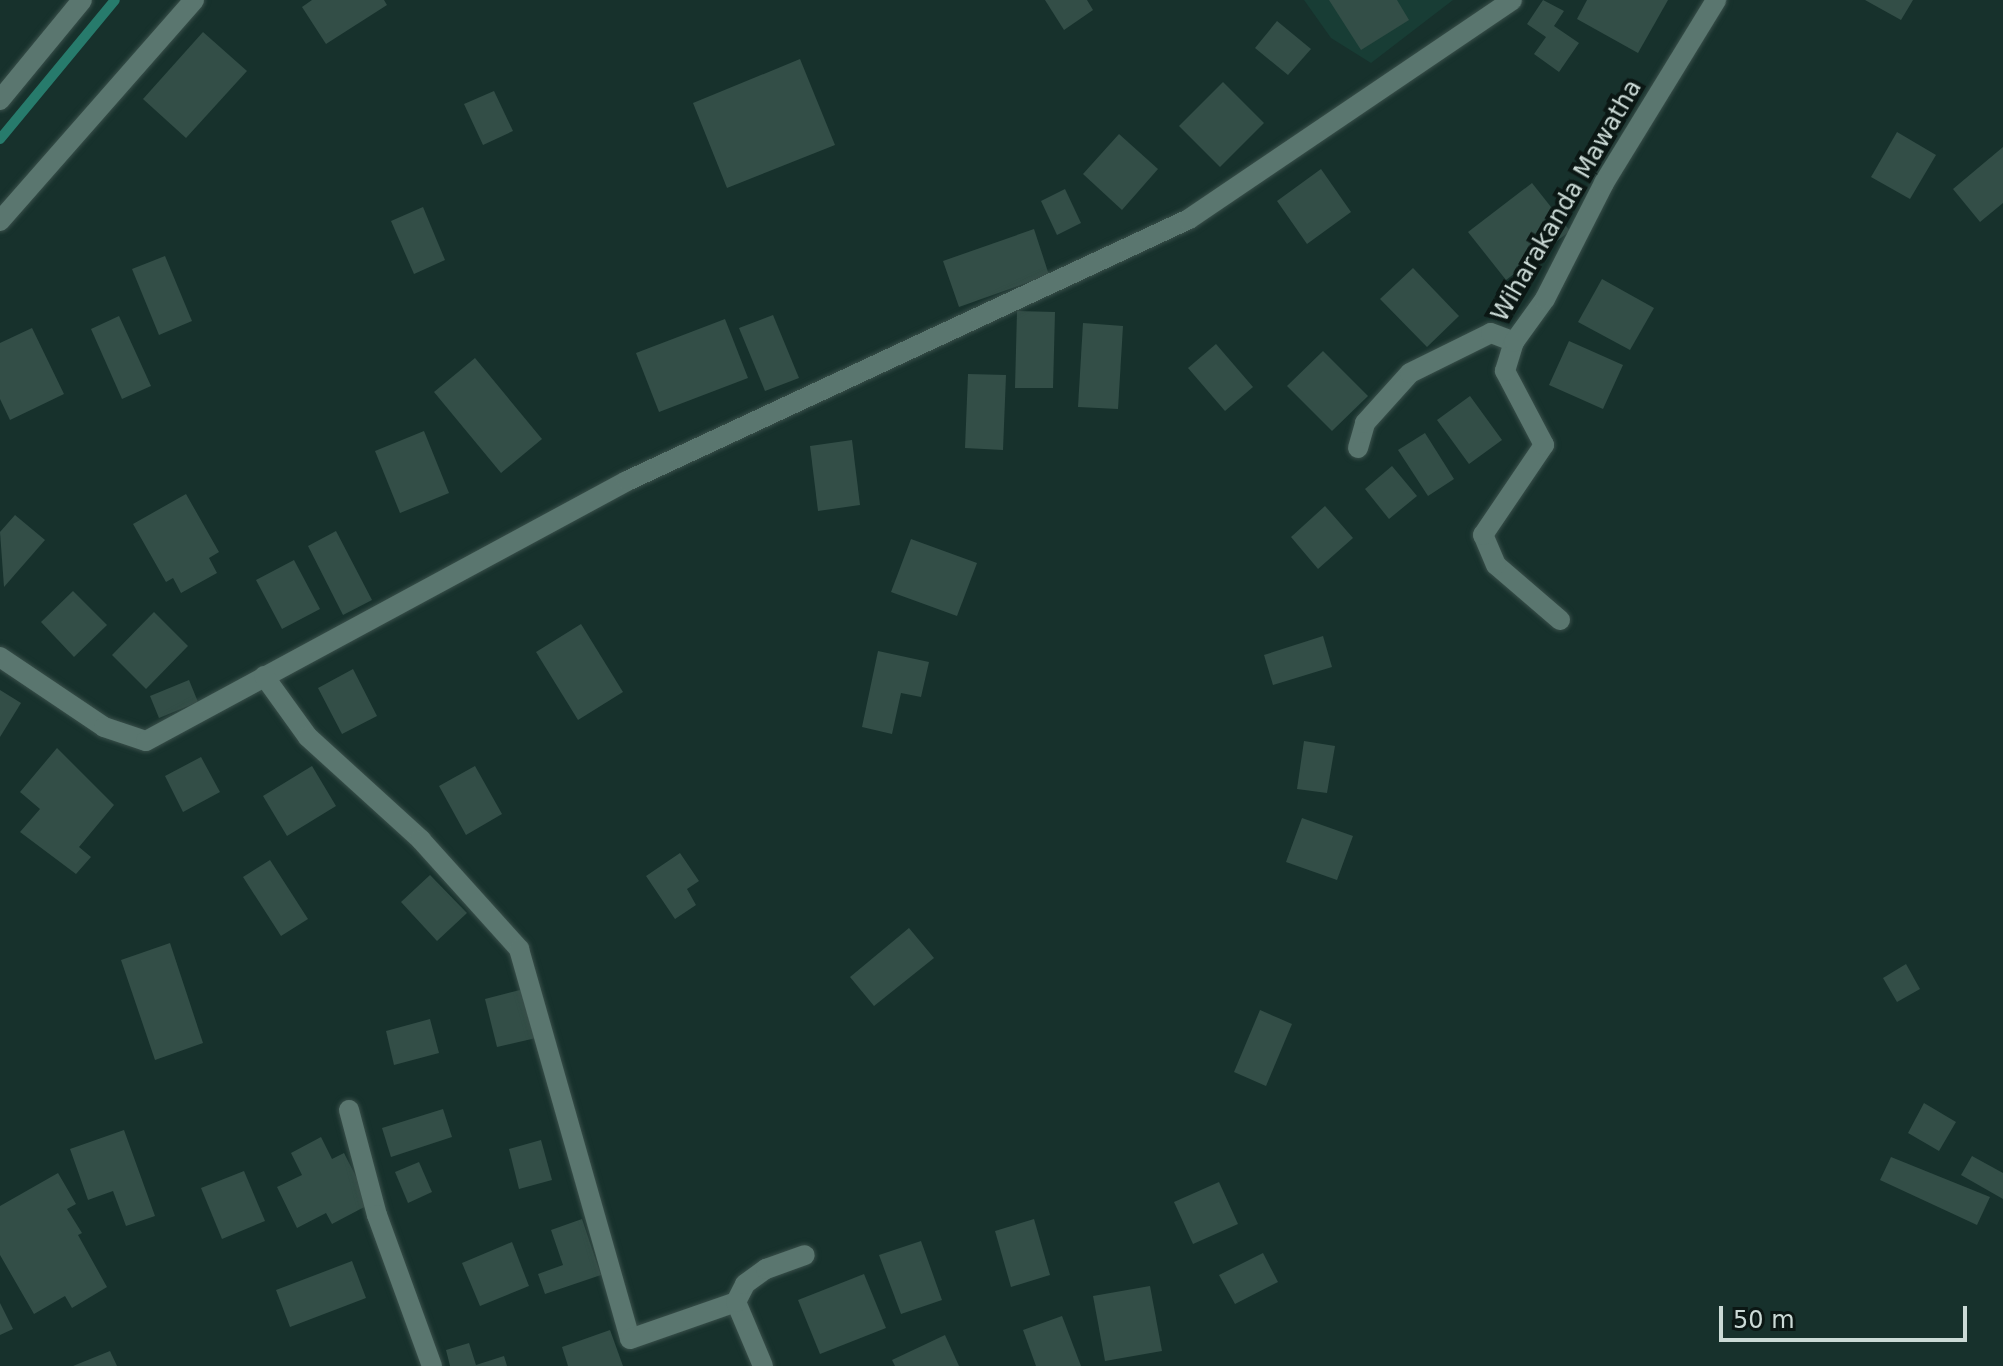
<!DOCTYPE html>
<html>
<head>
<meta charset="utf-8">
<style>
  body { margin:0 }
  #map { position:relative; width:2003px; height:1366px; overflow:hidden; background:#17312c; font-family:"DejaVu Sans",sans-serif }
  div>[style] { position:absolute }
  .built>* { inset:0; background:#183d35 }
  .stream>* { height:10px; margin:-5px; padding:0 5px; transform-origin:5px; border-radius:5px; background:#277b6c }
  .building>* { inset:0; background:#334e47 }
  .roads { filter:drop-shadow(0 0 2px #394f4a) drop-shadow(0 0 2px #394f4a) }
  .street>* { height:20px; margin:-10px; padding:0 10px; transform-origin:10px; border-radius:10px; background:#5a766f }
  span { translate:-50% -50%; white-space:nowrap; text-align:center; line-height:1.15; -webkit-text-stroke:8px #0b1714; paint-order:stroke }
  .street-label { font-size:24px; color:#cbdad6 }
  .scale { position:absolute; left:1719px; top:1306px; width:248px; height:36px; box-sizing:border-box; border:4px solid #cbdad6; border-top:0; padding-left:10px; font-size:24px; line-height:28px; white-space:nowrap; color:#cbdad6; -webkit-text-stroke:6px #0b1714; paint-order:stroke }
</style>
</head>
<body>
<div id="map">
  <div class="built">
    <div style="clip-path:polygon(1304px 0,1453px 0,1371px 63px,1331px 38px)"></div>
  </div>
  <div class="stream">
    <div style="left:0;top:139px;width:180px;rotate:-50.4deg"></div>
  </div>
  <div class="building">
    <div style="clip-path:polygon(312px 0,384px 0,387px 5px,326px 44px,302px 7px)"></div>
    <div style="clip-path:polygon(1045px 0,1087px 0,1093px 10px,1064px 30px)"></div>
    <div style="clip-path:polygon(1329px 0,1397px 0,1409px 20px,1361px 50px)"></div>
    <div style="clip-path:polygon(1543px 0,1564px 11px,1554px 26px,1579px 43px,1559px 72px,1534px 54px,1546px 37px,1527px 24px)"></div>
    <div style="clip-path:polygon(1587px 0,1668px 0,1638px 53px,1577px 19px)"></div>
    <div style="clip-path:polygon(1865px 0,1913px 0,1901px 20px)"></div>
    <div style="clip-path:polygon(1277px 21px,1311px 49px,1288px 75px,1255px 48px)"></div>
    <div style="clip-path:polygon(203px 32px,247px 71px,186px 138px,143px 99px)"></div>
    <div style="clip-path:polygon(800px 59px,835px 145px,727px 188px,693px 103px)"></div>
    <div style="clip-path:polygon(1223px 82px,1264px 123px,1220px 167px,1179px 126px)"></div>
    <div style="clip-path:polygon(494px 91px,513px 131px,483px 145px,464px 104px)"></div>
    <div style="clip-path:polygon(1897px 132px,1936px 155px,1910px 199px,1871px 177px)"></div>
    <div style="clip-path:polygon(1119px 134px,1158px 169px,1122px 210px,1083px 174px)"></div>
    <div style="clip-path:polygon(2003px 147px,2003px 203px,1980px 222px,1953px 189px)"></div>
    <div style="clip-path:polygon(1321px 169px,1351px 212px,1307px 244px,1277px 201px)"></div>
    <div style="clip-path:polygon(1532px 183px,1570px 231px,1506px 280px,1468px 232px)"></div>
    <div style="clip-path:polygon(1065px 189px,1081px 223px,1057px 235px,1041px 201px)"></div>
    <div style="clip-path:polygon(423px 207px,445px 260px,414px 274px,391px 221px)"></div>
    <div style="clip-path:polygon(1034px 229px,1049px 275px,959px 307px,943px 261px)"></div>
    <div style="clip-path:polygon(165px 256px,192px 321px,159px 335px,132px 269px)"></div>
    <div style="clip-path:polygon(1413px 268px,1459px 316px,1427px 347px,1380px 299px)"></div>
    <div style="clip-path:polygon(1602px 279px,1654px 308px,1630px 350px,1578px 322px)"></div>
    <div style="clip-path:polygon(1017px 311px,1055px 312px,1053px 388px,1015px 388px)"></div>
    <div style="clip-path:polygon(773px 315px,799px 378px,765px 391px,739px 328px)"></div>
    <div style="clip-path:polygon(119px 316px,151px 386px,122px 399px,91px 329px)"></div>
    <div style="clip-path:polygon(725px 319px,748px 378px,659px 412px,636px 353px)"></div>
    <div style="clip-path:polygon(1083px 323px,1123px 326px,1118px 409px,1078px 407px)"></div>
    <div style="clip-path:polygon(32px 328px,64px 394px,10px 420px,0 399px,0 343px)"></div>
    <div style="clip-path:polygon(1569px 341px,1623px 365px,1603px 409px,1549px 385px)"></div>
    <div style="clip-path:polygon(1216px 344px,1253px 387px,1225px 411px,1188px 368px)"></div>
    <div style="clip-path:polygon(1323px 351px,1368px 396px,1332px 431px,1287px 386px)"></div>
    <div style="clip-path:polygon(475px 358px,542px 439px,501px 473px,434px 392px)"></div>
    <div style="clip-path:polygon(968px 374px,1006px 375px,1003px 450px,965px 448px)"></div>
    <div style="clip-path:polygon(1470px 396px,1502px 440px,1469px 464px,1437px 420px)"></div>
    <div style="clip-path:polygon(424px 431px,449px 493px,400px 513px,375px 451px)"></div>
    <div style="clip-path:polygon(1425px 433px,1454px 479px,1428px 496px,1398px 450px)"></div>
    <div style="clip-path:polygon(852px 440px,860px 505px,818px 511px,810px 446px)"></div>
    <div style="clip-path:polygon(1392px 466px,1417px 496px,1389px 519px,1365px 489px)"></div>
    <div style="clip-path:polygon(186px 494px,219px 552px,209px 558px,217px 573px,181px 593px,173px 578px,166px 582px,133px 524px)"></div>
    <div style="clip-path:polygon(1325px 506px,1353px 538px,1318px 569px,1291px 537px)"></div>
    <div style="clip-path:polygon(15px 515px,45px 540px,4px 587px,0 532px)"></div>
    <div style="clip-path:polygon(336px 531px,372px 600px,343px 615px,308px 546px)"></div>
    <div style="clip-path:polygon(911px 539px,977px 563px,957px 616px,891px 592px)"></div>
    <div style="clip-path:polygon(294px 560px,320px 609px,282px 629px,256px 580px)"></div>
    <div style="clip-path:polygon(73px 591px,107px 625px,74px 657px,41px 622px)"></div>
    <div style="clip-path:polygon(154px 612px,188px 646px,146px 689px,112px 655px)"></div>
    <div style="clip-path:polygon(581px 624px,623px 692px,578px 720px,536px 652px)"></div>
    <div style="clip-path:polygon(1323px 636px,1332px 667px,1273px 685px,1264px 655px)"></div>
    <div style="clip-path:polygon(878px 651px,929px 662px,921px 697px,901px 693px,892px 734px,862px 727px)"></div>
    <div style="clip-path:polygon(353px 669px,377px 716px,342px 734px,318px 688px)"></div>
    <div style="clip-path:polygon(189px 680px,198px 702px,159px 718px,150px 696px)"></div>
    <div style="clip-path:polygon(0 690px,21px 703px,0 737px)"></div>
    <div style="clip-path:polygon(1304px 741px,1335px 746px,1327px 793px,1297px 789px)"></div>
    <div style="clip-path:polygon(57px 748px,114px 805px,79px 847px,91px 857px,76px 874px,20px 832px,40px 809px,20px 792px)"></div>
    <div style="clip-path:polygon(201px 757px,220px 792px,183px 812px,165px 776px)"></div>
    <div style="clip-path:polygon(312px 766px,336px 806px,287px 836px,263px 796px)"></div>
    <div style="clip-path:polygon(475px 766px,502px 814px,466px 835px,439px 786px)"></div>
    <div style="clip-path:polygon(1302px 818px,1353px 836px,1337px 880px,1286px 862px)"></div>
    <div style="clip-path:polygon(680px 853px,699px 881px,687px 889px,696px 905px,675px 919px,646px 876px)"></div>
    <div style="clip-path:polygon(270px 860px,308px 919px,281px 936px,243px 877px)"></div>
    <div style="clip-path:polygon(430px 875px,467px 913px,437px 941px,401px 902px)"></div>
    <div style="clip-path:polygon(909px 928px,934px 958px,874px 1006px,850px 977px)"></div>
    <div style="clip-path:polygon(170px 943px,203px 1043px,155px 1060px,121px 960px)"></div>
    <div style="clip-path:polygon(1906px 964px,1920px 989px,1897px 1002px,1883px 978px)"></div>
    <div style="clip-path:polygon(524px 989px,536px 1038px,497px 1047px,485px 999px)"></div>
    <div style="clip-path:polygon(1260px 1010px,1292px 1024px,1266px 1086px,1234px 1072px)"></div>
    <div style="clip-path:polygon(430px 1019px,439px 1053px,394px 1065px,386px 1031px)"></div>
    <div style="clip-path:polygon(1924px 1103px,1956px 1122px,1939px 1151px,1908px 1133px)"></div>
    <div style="clip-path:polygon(443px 1109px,452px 1137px,391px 1157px,382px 1128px)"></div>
    <div style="clip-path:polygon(124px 1130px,155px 1216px,126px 1226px,113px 1191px,88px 1200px,70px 1149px)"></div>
    <div style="clip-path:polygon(321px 1137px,332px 1159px,344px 1153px,370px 1204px,332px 1224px,326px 1213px,297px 1228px,277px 1187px,302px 1175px,291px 1153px)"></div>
    <div style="clip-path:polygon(541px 1140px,552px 1180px,519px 1189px,509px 1149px)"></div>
    <div style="clip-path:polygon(1972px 1156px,2003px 1173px,2003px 1199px,1961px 1175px)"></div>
    <div style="clip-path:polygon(1891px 1157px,1990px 1197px,1977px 1225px,1880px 1180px)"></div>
    <div style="clip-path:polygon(419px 1162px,432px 1192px,408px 1203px,395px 1172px)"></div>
    <div style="clip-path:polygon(244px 1171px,265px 1221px,222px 1239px,201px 1188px)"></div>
    <div style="clip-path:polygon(58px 1173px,76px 1204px,67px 1209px,82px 1233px,78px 1235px,107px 1287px,72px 1308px,65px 1296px,34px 1314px,0 1255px,0 1206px)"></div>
    <div style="clip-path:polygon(1219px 1182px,1238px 1224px,1193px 1244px,1174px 1202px)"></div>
    <div style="clip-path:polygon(582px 1219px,601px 1275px,545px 1294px,538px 1274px,563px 1265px,551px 1230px)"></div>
    <div style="clip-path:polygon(1034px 1219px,1050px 1275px,1011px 1287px,995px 1231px)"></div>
    <div style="clip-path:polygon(921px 1241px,942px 1300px,901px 1314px,879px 1255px)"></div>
    <div style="clip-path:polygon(512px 1242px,529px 1286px,480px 1306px,462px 1263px)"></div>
    <div style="clip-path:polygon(1263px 1253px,1278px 1282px,1235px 1304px,1219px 1275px)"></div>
    <div style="clip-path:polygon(352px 1261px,366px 1298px,290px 1327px,276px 1290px)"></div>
    <div style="clip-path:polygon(864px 1274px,886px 1328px,820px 1354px,798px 1300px)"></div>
    <div style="clip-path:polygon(1150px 1286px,1162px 1351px,1105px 1361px,1093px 1296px)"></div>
    <div style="clip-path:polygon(0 1303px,13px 1329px,0 1335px)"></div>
    <div style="clip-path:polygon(1062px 1316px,1081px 1366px,1036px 1366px,1023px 1330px)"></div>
    <div style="clip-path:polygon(610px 1330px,623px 1366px,568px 1366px,562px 1347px)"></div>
    <div style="clip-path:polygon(945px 1335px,959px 1366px,895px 1366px,892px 1360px)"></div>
    <div style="clip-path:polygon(469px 1343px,476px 1365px,504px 1356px,507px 1366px,450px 1366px,446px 1350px)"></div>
    <div style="clip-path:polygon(110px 1351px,117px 1366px,73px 1366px)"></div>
  </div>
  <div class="roads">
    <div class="street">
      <div style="left:0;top:100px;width:129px;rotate:-50.6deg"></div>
      <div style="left:0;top:221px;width:294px;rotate:-48.7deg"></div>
      <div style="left:1358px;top:448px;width:26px;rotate:-74deg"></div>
      <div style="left:1365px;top:423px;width:67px;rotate:-48deg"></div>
      <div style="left:1410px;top:373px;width:90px;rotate:-26.3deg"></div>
      <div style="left:1491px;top:333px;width:25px;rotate:21deg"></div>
      <div style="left:1560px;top:620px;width:84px;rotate:-139.3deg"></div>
      <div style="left:1496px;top:565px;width:33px;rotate:-113deg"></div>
      <div style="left:1483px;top:535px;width:109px;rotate:-55.9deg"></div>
      <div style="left:1544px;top:445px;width:84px;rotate:-117.8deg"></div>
      <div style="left:1505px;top:371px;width:30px;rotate:-73deg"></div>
      <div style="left:1514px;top:342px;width:53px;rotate:-54.2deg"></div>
      <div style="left:1545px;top:299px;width:130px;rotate:-63deg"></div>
      <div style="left:1604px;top:183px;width:215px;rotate:-58.5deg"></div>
      <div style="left:0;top:657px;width:125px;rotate:33.9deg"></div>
      <div style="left:104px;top:727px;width:44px;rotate:18.4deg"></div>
      <div style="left:146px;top:741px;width:547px;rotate:-28.39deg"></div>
      <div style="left:627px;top:481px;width:620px;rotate:-24.99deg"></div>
      <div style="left:1189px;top:219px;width:390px;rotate:-34.1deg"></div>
      <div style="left:264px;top:676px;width:75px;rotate:54.2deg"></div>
      <div style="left:308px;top:737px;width:153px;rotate:42.3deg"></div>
      <div style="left:421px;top:840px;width:147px;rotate:48deg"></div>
      <div style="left:519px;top:949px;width:405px;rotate:74.1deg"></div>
      <div style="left:630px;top:1339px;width:112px;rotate:-19.2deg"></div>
      <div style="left:736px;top:1302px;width:69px;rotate:67.1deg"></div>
      <div style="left:349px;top:1110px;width:109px;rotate:75.1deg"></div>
      <div style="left:377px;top:1215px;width:161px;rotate:70deg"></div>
      <div style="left:736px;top:1302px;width:20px;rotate:-63deg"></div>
      <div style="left:745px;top:1284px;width:26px;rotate:-36deg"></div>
      <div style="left:766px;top:1269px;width:41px;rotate:-19.7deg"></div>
    </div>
  </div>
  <div class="street-label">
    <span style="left:1567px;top:201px;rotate:-60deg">Wiharakanda Mawatha</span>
  </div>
  <div class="scale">50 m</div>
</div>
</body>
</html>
